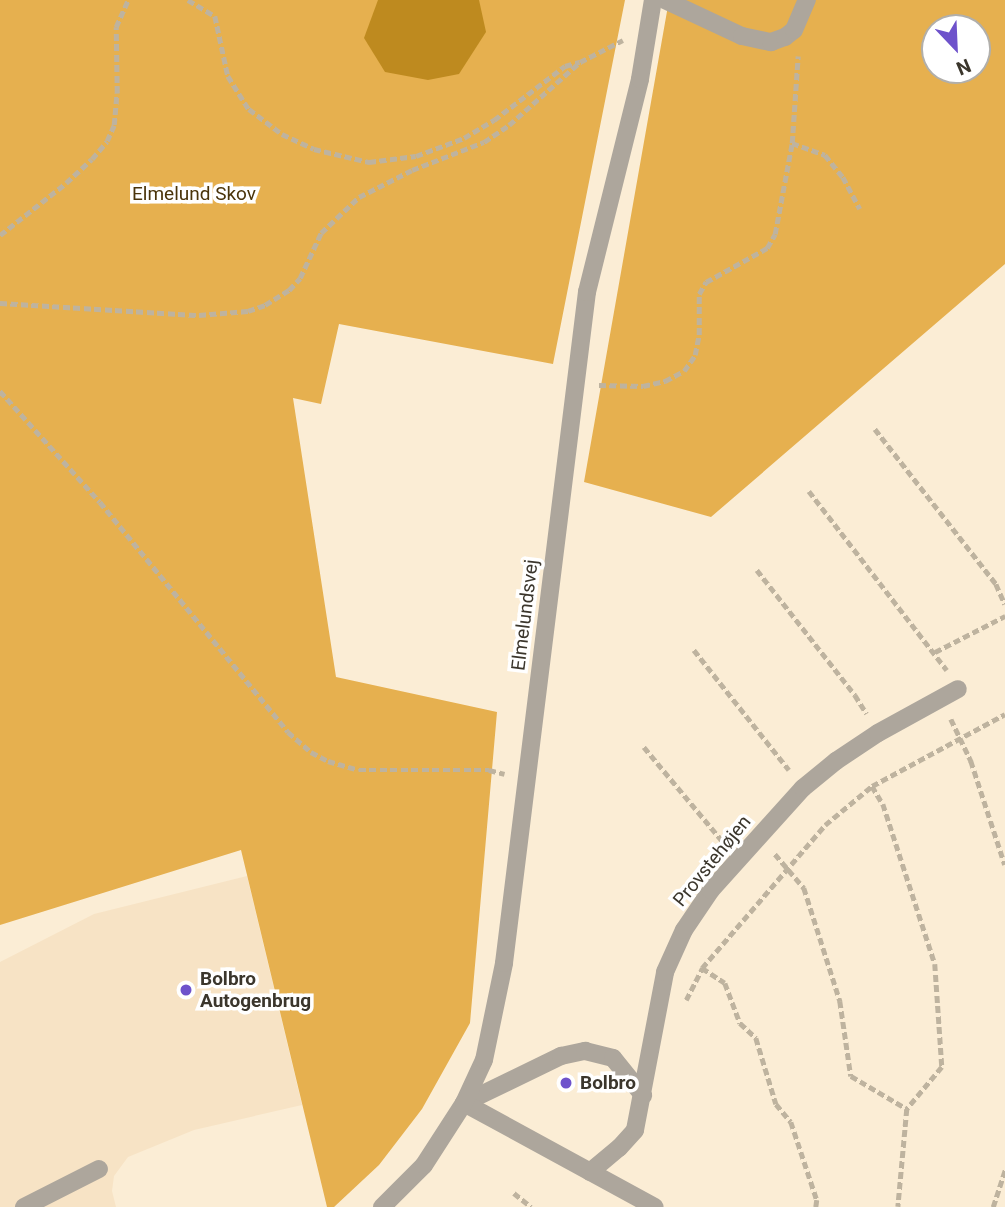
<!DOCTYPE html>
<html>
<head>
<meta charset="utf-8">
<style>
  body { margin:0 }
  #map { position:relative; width:1005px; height:1207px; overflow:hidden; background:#fbedd5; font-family:Roboto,sans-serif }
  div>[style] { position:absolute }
  .built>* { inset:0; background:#f7e3c5 }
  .forest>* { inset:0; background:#e6b04f }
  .water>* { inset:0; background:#be8a1f }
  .path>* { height:4.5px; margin-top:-2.25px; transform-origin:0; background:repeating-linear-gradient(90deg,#beb39f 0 7px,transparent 0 10.5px) }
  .service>* { height:18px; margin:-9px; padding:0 9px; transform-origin:9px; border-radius:9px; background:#ada69c }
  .minor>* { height:18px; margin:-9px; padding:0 9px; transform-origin:9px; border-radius:9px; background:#ada69c }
  .tertiary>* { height:18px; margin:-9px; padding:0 9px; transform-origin:9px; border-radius:9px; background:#ada69c }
  .dots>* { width:19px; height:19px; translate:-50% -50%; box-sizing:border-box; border:4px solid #fff; border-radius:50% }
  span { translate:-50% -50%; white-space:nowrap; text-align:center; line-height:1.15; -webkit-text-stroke:7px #fff; paint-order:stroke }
  .park-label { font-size:19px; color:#4a340a }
  .street-label { font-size:19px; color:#3b362c }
  .poi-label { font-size:19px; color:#3b362c; font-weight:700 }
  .left { translate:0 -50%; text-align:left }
  .north { position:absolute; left:921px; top:14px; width:70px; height:70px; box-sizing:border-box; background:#fff; border:2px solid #b1afab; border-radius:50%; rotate:157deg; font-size:19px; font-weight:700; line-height:28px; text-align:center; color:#3b362c }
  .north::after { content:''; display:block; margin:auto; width:24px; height:32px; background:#6e52cb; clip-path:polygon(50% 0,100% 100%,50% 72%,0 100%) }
</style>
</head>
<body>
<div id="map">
  <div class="built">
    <div style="clip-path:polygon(247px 876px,302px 1105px,194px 1130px,128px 1157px,114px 1176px,112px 1191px,116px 1207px,0 1207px,0 962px,94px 914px)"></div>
  </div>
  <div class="forest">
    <div style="clip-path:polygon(0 0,625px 0,553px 364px,339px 324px,321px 404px,293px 398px,336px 677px,497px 712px,470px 1023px,422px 1109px,379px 1165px,334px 1207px,327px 1207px,241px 850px,0 925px)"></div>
    <div style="clip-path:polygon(evenodd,669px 0,1005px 0,1005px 264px,711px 517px,584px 482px,669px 0,935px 28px,977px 28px,977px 70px,935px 70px,935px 28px)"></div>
  </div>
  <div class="water">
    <div style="clip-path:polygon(378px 0,479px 0,486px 32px,459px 74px,428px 80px,385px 72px,364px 38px)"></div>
  </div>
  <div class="path">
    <div style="left:188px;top:0;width:31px;rotate:31deg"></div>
    <div style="left:215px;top:16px;width:61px;rotate:77.8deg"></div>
    <div style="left:228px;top:76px;width:39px;rotate:58deg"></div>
    <div style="left:249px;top:109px;width:41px;rotate:37.1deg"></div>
    <div style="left:282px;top:134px;width:35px;rotate:25deg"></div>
    <div style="left:314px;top:149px;width:57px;rotate:13.3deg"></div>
    <div style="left:369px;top:162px;width:47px;rotate:-7.3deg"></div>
    <div style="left:416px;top:156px;width:51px;rotate:-20.6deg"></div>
    <div style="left:464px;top:138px;width:35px;rotate:-31deg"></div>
    <div style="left:494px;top:120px;width:89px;rotate:-37.3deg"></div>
    <div style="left:565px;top:66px;width:15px;rotate:-16deg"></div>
    <div style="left:792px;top:143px;width:35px;rotate:20deg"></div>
    <div style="left:825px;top:155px;width:28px;rotate:51deg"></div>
    <div style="left:843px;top:177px;width:36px;rotate:62deg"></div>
    <div style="left:0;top:235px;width:84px;rotate:-38.2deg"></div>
    <div style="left:66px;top:183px;width:35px;rotate:-43deg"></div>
    <div style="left:92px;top:159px;width:23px;rotate:-50deg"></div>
    <div style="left:107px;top:141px;width:17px;rotate:-66deg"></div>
    <div style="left:114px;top:125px;width:32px;rotate:-85deg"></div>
    <div style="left:117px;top:93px;width:66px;rotate:-90.9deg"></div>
    <div style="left:116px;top:27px;width:30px;rotate:-66deg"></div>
    <div style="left:0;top:303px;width:199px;rotate:3.5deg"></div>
    <div style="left:199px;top:315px;width:49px;rotate:-4.7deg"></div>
    <div style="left:248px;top:311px;width:18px;rotate:-19deg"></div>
    <div style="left:265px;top:305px;width:28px;rotate:-32deg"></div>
    <div style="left:289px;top:290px;width:16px;rotate:-47deg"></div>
    <div style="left:300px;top:278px;width:50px;rotate:-65deg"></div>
    <div style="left:321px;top:233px;width:52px;rotate:-43.5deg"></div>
    <div style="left:359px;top:197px;width:59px;rotate:-27deg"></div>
    <div style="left:412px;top:170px;width:77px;rotate:-21.3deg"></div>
    <div style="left:484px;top:142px;width:30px;rotate:-34deg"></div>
    <div style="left:509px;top:125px;width:95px;rotate:-41.6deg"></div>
    <div style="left:580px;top:62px;width:48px;rotate:-27.1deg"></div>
    <div style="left:599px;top:385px;width:44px;rotate:1.3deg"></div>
    <div style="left:643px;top:386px;width:23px;rotate:-13deg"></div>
    <div style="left:665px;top:381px;width:21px;rotate:-28deg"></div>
    <div style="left:684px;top:371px;width:19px;rotate:-55deg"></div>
    <div style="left:695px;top:355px;width:20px;rotate:-79deg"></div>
    <div style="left:699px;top:335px;width:41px;rotate:-90deg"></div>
    <div style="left:699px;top:294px;width:14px;rotate:-60deg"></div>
    <div style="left:706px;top:282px;width:70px;rotate:-29.1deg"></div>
    <div style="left:767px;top:248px;width:16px;rotate:-60deg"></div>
    <div style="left:775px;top:234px;width:93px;rotate:-79.4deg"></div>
    <div style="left:792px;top:143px;width:87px;rotate:-86.1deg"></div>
    <div style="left:0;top:391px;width:149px;rotate:48deg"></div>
    <div style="left:100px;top:502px;width:297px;rotate:50.7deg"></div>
    <div style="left:288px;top:732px;width:30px;rotate:41deg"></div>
    <div style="left:311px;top:752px;width:19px;rotate:28deg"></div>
    <div style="left:328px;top:761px;width:32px;rotate:16deg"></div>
    <div style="left:359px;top:770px;width:130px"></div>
    <div style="left:489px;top:770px;width:16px;rotate:14deg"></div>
    <div style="left:875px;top:429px;width:197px;rotate:52deg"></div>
    <div style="left:996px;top:584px;width:22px;rotate:66deg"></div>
    <div style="left:809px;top:491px;width:226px;rotate:52.4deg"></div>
    <div style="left:757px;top:570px;width:159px;rotate:51.9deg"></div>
    <div style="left:855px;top:695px;width:22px;rotate:58deg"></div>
    <div style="left:694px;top:650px;width:153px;rotate:51.6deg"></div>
    <div style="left:935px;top:652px;width:79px;rotate:-27.2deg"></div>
    <div style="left:951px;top:719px;width:47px;rotate:64.5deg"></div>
    <div style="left:971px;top:761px;width:109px;rotate:71.9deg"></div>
    <div style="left:644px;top:747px;width:125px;rotate:50.2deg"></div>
    <div style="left:872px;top:786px;width:21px;rotate:59deg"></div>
    <div style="left:883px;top:804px;width:168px;rotate:72deg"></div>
    <div style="left:935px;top:964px;width:103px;rotate:86.1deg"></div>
    <div style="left:942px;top:1067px;width:55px;rotate:129.8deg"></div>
    <div style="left:907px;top:1109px;width:98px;rotate:95.2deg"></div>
    <div style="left:775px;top:854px;width:45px;rotate:49.5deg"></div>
    <div style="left:804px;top:888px;width:119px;rotate:72.3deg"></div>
    <div style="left:840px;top:1001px;width:76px;rotate:81.7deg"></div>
    <div style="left:851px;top:1076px;width:65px;rotate:30.5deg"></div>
    <div style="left:702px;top:968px;width:27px;rotate:33deg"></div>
    <div style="left:725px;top:983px;width:43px;rotate:69.4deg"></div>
    <div style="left:740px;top:1023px;width:22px;rotate:43deg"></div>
    <div style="left:756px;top:1038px;width:69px;rotate:73.1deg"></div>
    <div style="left:776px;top:1104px;width:23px;rotate:50deg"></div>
    <div style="left:791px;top:1122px;width:82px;rotate:71.6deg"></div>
    <div style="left:817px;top:1200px;width:7px;rotate:98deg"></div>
    <div style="left:686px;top:1000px;width:36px;rotate:-63deg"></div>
    <div style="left:702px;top:968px;width:189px;rotate:-49.3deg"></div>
    <div style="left:825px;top:825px;width:61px;rotate:-39.7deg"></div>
    <div style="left:872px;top:786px;width:151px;rotate:-28.4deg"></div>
    <div style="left:514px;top:1193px;width:22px;rotate:39deg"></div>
    <div style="left:993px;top:1207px;width:39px;rotate:-72deg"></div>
  </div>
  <div class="service">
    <div style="left:665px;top:0;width:85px;rotate:25.1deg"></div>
    <div style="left:742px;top:36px;width:30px;rotate:12deg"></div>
    <div style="left:771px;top:42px;width:15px;rotate:-20deg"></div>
    <div style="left:785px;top:37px;width:11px;rotate:-38deg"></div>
    <div style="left:794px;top:30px;width:33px;rotate:-67deg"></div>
    <div style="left:464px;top:1103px;width:108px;rotate:-25.9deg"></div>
    <div style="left:561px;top:1056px;width:25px;rotate:-12deg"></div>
    <div style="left:585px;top:1051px;width:29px;rotate:14deg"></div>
    <div style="left:613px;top:1058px;width:48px;rotate:51deg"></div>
    <div style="left:24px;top:1207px;width:84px;rotate:-26.9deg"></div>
  </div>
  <div class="minor">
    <div style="left:464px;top:1103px;width:217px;rotate:28.6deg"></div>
    <div style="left:590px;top:1172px;width:38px;rotate:-40deg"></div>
    <div style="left:619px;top:1148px;width:24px;rotate:-48deg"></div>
    <div style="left:635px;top:1130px;width:161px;rotate:-79.2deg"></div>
    <div style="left:665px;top:972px;width:46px;rotate:-65.7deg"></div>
    <div style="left:684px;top:930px;width:48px;rotate:-56deg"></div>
    <div style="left:711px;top:890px;width:137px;rotate:-48deg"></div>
    <div style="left:803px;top:788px;width:43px;rotate:-39.3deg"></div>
    <div style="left:836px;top:761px;width:50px;rotate:-33.7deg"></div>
    <div style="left:878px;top:733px;width:91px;rotate:-28.8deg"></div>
  </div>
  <div class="tertiary">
    <div style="left:382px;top:1207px;width:59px;rotate:-45deg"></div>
    <div style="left:424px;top:1165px;width:74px;rotate:-57.2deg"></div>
    <div style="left:464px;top:1103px;width:47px;rotate:-65.1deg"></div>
    <div style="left:484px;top:1060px;width:99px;rotate:-78.3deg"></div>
    <div style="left:504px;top:963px;width:676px;rotate:-82.95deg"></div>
    <div style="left:587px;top:292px;width:219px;rotate:-76deg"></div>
    <div style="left:640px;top:79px;width:80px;rotate:-80.7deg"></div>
  </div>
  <div class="dots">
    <div style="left:186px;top:990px;background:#6e52cb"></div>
    <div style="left:566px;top:1083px;background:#6e52cb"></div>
  </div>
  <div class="park-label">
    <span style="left:194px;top:194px">Elmelund Skov</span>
  </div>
  <div class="street-label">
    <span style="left:525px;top:615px;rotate:-83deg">Elmelundsvej</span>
    <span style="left:712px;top:861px;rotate:-51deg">Provstehøjen</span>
  </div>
  <div class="poi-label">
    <span class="left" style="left:200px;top:990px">Bolbro<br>Autogenbrug</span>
    <span class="left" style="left:580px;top:1083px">Bolbro</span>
  </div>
  <div class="north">N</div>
</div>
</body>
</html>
